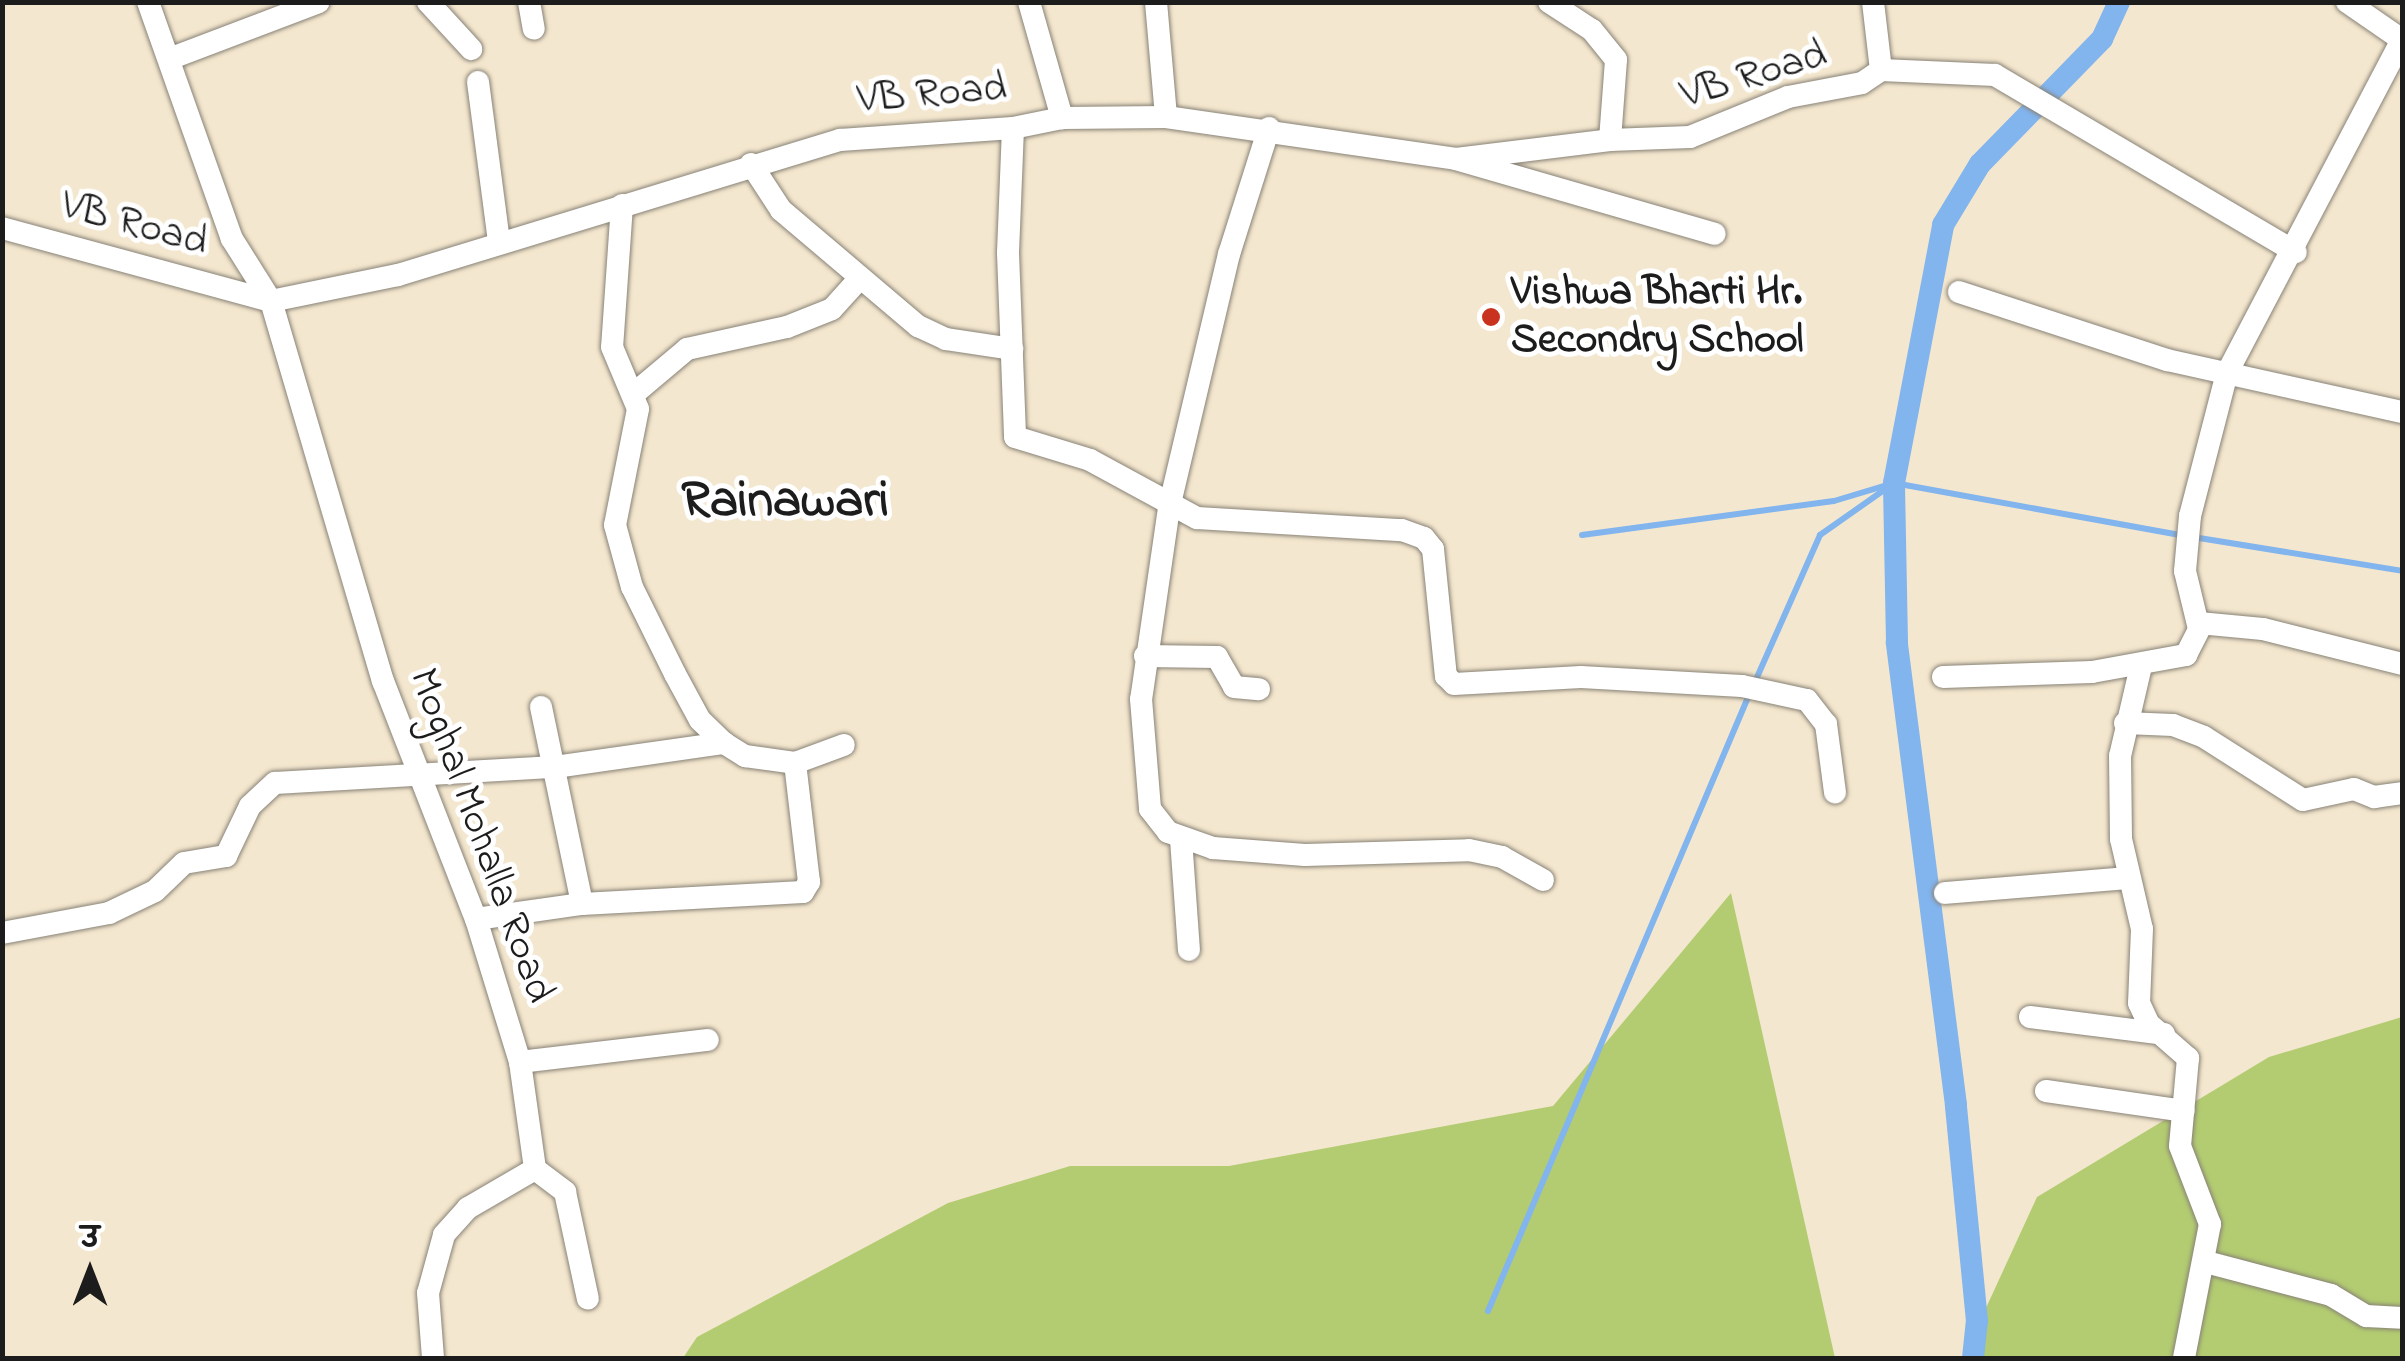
<!DOCTYPE html>
<html>
<head>
<meta charset="utf-8">
<style>
  body { margin:0 }
  #map { position:relative; width:2405px; height:1361px; overflow:hidden; background:#f4e7cf; font-family:"Indie Flower","Playpen Sans Deva",sans-serif }
  div>[style] { position:absolute }
  .green>* { inset:0; background:#b3cc71 }
  .stream>* { height:6px; margin:-3px; padding:0 3px; transform-origin:3px; border-radius:3px; background:#82b4ee }
  .canal>* { height:22px; margin:-11px; padding:0 11px; transform-origin:11px; border-radius:11px; background:#82b4ee }
  .roads { filter:drop-shadow(0 0 2px #888276) drop-shadow(0 0 2px #888276) }
  .minor>* { height:22px; margin:-11px; padding:0 11px; transform-origin:11px; border-radius:11px; background:#fff }
  .dots>* { width:28px; height:28px; translate:-50% -50%; box-sizing:border-box; border:5px solid #fff; border-radius:50% }
  span { translate:-50% -50%; white-space:nowrap; text-align:center; line-height:1.15; -webkit-text-stroke:10px #fff; paint-order:stroke }
  .street-label { font-size:42px; color:#1c1c1c }
  .poi-label { font-size:42px; color:#1c1c1c; font-weight:700 }
  .left { translate:0 -50%; text-align:left }
  .district-label { font-size:52px; color:#1c1c1c; font-weight:700 }
  .frame { position:absolute; inset:0; border:5px solid #1c1c1c; pointer-events:none }
  .north { position:absolute; left:40px; top:1221px; width:100px; height:100px; -webkit-text-stroke:8px #fff; paint-order:stroke; rotate:0deg; font-size:28px; font-weight:700; line-height:40px; text-align:center; color:#1c1c1c }
  .north::after { content:''; display:block; margin:auto; width:35px; height:45px; background:#1c1c1c; clip-path:polygon(50% 0,100% 100%,50% 72%,0 100%) }
</style>
</head>
<body>
<div id="map">
  <div class="green">
    <div style="clip-path:polygon(1731px 893px,1835px 1358px,683px 1358px,697px 1337px,948px 1203px,1070px 1166px,1229px 1166px,1553px 1106px)"></div>
    <div style="clip-path:polygon(2402px 1017px,2402px 1358px,1963px 1358px,2037px 1197px,2269px 1057px)"></div>
  </div>
  <div class="stream">
    <div style="left:1582px;top:535px;width:254px;rotate:-7.7deg"></div>
    <div style="left:1834px;top:501px;width:63px;rotate:-16.7deg"></div>
    <div style="left:1894px;top:483px;width:292px;rotate:10.3deg"></div>
    <div style="left:2193px;top:537px;width:212px;rotate:9.2deg"></div>
    <div style="left:1754px;top:684px;width:163px;rotate:-66.1deg"></div>
    <div style="left:1820px;top:535px;width:90px;rotate:-35.1deg"></div>
    <div style="left:1488px;top:1311px;width:669px;rotate:-67.04deg"></div>
  </div>
  <div class="canal">
    <div style="left:1973px;top:1358px;width:37px;rotate:-84deg"></div>
    <div style="left:1977px;top:1321px;width:217px;rotate:-95.6deg"></div>
    <div style="left:1956px;top:1105px;width:467px;rotate:-97.3deg"></div>
    <div style="left:1897px;top:642px;width:159px;rotate:-91.1deg"></div>
    <div style="left:1894px;top:483px;width:263px;rotate:-79.2deg"></div>
    <div style="left:1943px;top:225px;width:71px;rotate:-58.8deg"></div>
    <div style="left:1980px;top:164px;width:175px;rotate:-45.7deg"></div>
    <div style="left:2102px;top:39px;width:41px;rotate:-65.3deg"></div>
  </div>
  <div class="roads">
    <div class="minor">
      <div style="left:148px;top:2px;width:251px;rotate:70.5deg"></div>
      <div style="left:232px;top:239px;width:73px;rotate:57.8deg"></div>
      <div style="left:271px;top:301px;width:396px;rotate:73.6deg"></div>
      <div style="left:383px;top:681px;width:256px;rotate:68.7deg"></div>
      <div style="left:476px;top:919px;width:150px;rotate:72.9deg"></div>
      <div style="left:520px;top:1062px;width:108px;rotate:82deg"></div>
      <div style="left:535px;top:1169px;width:78px;rotate:149.8deg"></div>
      <div style="left:468px;top:1208px;width:36px;rotate:132deg"></div>
      <div style="left:444px;top:1235px;width:60px;rotate:105.4deg"></div>
      <div style="left:428px;top:1293px;width:65px;rotate:85.6deg"></div>
      <div style="left:428px;top:2px;width:64px;rotate:47.5deg"></div>
      <div style="left:529px;top:2px;width:27px;rotate:80deg"></div>
      <div style="left:1029px;top:2px;width:121px;rotate:74.1deg"></div>
      <div style="left:1156px;top:2px;width:115px;rotate:85deg"></div>
      <div style="left:1549px;top:2px;width:51px;rotate:33.1deg"></div>
      <div style="left:1592px;top:30px;width:38px;rotate:51deg"></div>
      <div style="left:1616px;top:60px;width:80px;rotate:94.3deg"></div>
      <div style="left:1873px;top:2px;width:68px;rotate:83.3deg"></div>
      <div style="left:2347px;top:2px;width:67px;rotate:34.6deg"></div>
      <div style="left:169px;top:59px;width:160px;rotate:-20.8deg"></div>
      <div style="left:1881px;top:70px;width:114px;rotate:2.5deg"></div>
      <div style="left:1995px;top:75px;width:349px;rotate:30.5deg"></div>
      <div style="left:478px;top:82px;width:161px;rotate:82.5deg"></div>
      <div style="left:1013px;top:128px;width:125px;rotate:92.3deg"></div>
      <div style="left:1008px;top:253px;width:184px;rotate:87.8deg"></div>
      <div style="left:1015px;top:437px;width:78px;rotate:17deg"></div>
      <div style="left:1090px;top:460px;width:122px;rotate:28.5deg"></div>
      <div style="left:1197px;top:518px;width:205px;rotate:3.4deg"></div>
      <div style="left:1402px;top:530px;width:23px;rotate:20deg"></div>
      <div style="left:1424px;top:538px;width:14px;rotate:51deg"></div>
      <div style="left:1433px;top:549px;width:128px;rotate:84.2deg"></div>
      <div style="left:1446px;top:676px;width:11px;rotate:45deg"></div>
      <div style="left:1454px;top:684px;width:127px;rotate:-3.2deg"></div>
      <div style="left:1581px;top:677px;width:161px;rotate:3.2deg"></div>
      <div style="left:1742px;top:686px;width:66px;rotate:12.2deg"></div>
      <div style="left:1807px;top:700px;width:31px;rotate:52deg"></div>
      <div style="left:1826px;top:724px;width:69px;rotate:82.5deg"></div>
      <div style="left:1269px;top:128px;width:132px;rotate:107.6deg"></div>
      <div style="left:1229px;top:254px;width:261px;rotate:103.3deg"></div>
      <div style="left:1169px;top:508px;width:193px;rotate:98.3deg"></div>
      <div style="left:1141px;top:699px;width:110px;rotate:85.3deg"></div>
      <div style="left:1150px;top:809px;width:29px;rotate:52deg"></div>
      <div style="left:1168px;top:832px;width:48px;rotate:19.6deg"></div>
      <div style="left:1213px;top:848px;width:92px;rotate:4.4deg"></div>
      <div style="left:1305px;top:855px;width:164px;rotate:-1.7deg"></div>
      <div style="left:1469px;top:850px;width:34px;rotate:12deg"></div>
      <div style="left:1502px;top:857px;width:47px;rotate:29.3deg"></div>
      <div style="left:1459px;top:160px;width:266px;rotate:16.1deg"></div>
      <div style="left:751px;top:164px;width:55px;rotate:56.9deg"></div>
      <div style="left:781px;top:210px;width:180px;rotate:40.3deg"></div>
      <div style="left:918px;top:326px;width:31px;rotate:25deg"></div>
      <div style="left:946px;top:339px;width:67px;rotate:8.6deg"></div>
      <div style="left:622px;top:205px;width:142px;rotate:94deg"></div>
      <div style="left:612px;top:347px;width:67px;rotate:67.2deg"></div>
      <div style="left:638px;top:409px;width:118px;rotate:101.2deg"></div>
      <div style="left:615px;top:525px;width:64px;rotate:74.7deg"></div>
      <div style="left:632px;top:587px;width:97px;rotate:63.7deg"></div>
      <div style="left:675px;top:674px;width:52px;rotate:61.5deg"></div>
      <div style="left:700px;top:720px;width:33px;rotate:44deg"></div>
      <div style="left:2px;top:228px;width:279px;rotate:15.2deg"></div>
      <div style="left:271px;top:301px;width:130px;rotate:-11.6deg"></div>
      <div style="left:398px;top:275px;width:462px;rotate:-17deg"></div>
      <div style="left:840px;top:140px;width:173px;rotate:-4deg"></div>
      <div style="left:1013px;top:128px;width:50px;rotate:-11.5deg"></div>
      <div style="left:1062px;top:118px;width:104px;rotate:-0.6deg"></div>
      <div style="left:1166px;top:117px;width:293px;rotate:8.2deg"></div>
      <div style="left:1456px;top:159px;width:155px;rotate:-7deg"></div>
      <div style="left:1610px;top:140px;width:80px;rotate:-2.1deg"></div>
      <div style="left:1690px;top:137px;width:106px;rotate:-22.2deg"></div>
      <div style="left:1788px;top:97px;width:75px;rotate:-10.7deg"></div>
      <div style="left:1862px;top:83px;width:23px;rotate:-34deg"></div>
      <div style="left:1959px;top:292px;width:219px;rotate:18.1deg"></div>
      <div style="left:2167px;top:360px;width:241px;rotate:12.5deg"></div>
      <div style="left:636px;top:392px;width:67px;rotate:-40.1deg"></div>
      <div style="left:687px;top:349px;width:102px;rotate:-12.4deg"></div>
      <div style="left:787px;top:327px;width:48px;rotate:-21.8deg"></div>
      <div style="left:832px;top:309px;width:42px;rotate:-47.9deg"></div>
      <div style="left:2199px;top:623px;width:64px;rotate:5.4deg"></div>
      <div style="left:2263px;top:629px;width:143px;rotate:14.1deg"></div>
      <div style="left:1145px;top:656px;width:72px;rotate:0.8deg"></div>
      <div style="left:1217px;top:657px;width:34px;rotate:60deg"></div>
      <div style="left:1234px;top:687px;width:25px;rotate:5deg"></div>
      <div style="left:2141px;top:666px;width:92px;rotate:103.1deg"></div>
      <div style="left:2120px;top:756px;width:83px;rotate:89.3deg"></div>
      <div style="left:2121px;top:839px;width:92px;rotate:76.9deg"></div>
      <div style="left:2142px;top:929px;width:74px;rotate:92.3deg"></div>
      <div style="left:2139px;top:1003px;width:23px;rotate:65deg"></div>
      <div style="left:2149px;top:1024px;width:52px;rotate:41.1deg"></div>
      <div style="left:2188px;top:1058px;width:88px;rotate:95.2deg"></div>
      <div style="left:2180px;top:1146px;width:84px;rotate:69deg"></div>
      <div style="left:2210px;top:1224px;width:136px;rotate:101deg"></div>
      <div style="left:1943px;top:677px;width:149px;rotate:-1.9deg"></div>
      <div style="left:2092px;top:672px;width:96px;rotate:-10.3deg"></div>
      <div style="left:2186px;top:655px;width:29px;rotate:-63deg"></div>
      <div style="left:2199px;top:629px;width:60px;rotate:-103.6deg"></div>
      <div style="left:2185px;top:571px;width:55px;rotate:-84.8deg"></div>
      <div style="left:2190px;top:516px;width:148px;rotate:-75.5deg"></div>
      <div style="left:2227px;top:373px;width:376px;rotate:-62.3deg"></div>
      <div style="left:541px;top:707px;width:201px;rotate:78.2deg"></div>
      <div style="left:2125px;top:723px;width:48px;rotate:2.4deg"></div>
      <div style="left:2173px;top:725px;width:33px;rotate:21deg"></div>
      <div style="left:2204px;top:737px;width:117px;rotate:32.5deg"></div>
      <div style="left:2303px;top:800px;width:52px;rotate:-12.2deg"></div>
      <div style="left:2354px;top:789px;width:22px;rotate:22deg"></div>
      <div style="left:2374px;top:797px;width:28px;rotate:-8deg"></div>
      <div style="left:1181px;top:839px;width:111px;rotate:85.9deg"></div>
      <div style="left:1945px;top:893px;width:185px;rotate:-4.7deg"></div>
      <div style="left:476px;top:919px;width:107px;rotate:-8.1deg"></div>
      <div style="left:582px;top:904px;width:221px;rotate:-3.1deg"></div>
      <div style="left:803px;top:892px;width:12px;rotate:-59deg"></div>
      <div style="left:809px;top:882px;width:120px;rotate:-96.7deg"></div>
      <div style="left:2px;top:933px;width:109px;rotate:-10.6deg"></div>
      <div style="left:109px;top:913px;width:51px;rotate:-25.6deg"></div>
      <div style="left:155px;top:891px;width:40px;rotate:-44deg"></div>
      <div style="left:184px;top:863px;width:43px;rotate:-9.5deg"></div>
      <div style="left:226px;top:856px;width:55px;rotate:-64.4deg"></div>
      <div style="left:250px;top:806px;width:34px;rotate:-43deg"></div>
      <div style="left:275px;top:783px;width:280px;rotate:-3.3deg"></div>
      <div style="left:555px;top:767px;width:171px;rotate:-8.1deg"></div>
      <div style="left:724px;top:743px;width:25px;rotate:32deg"></div>
      <div style="left:745px;top:756px;width:50px;rotate:8deg"></div>
      <div style="left:795px;top:763px;width:52px;rotate:-20.2deg"></div>
      <div style="left:2030px;top:1017px;width:135px;rotate:7.2deg"></div>
      <div style="left:520px;top:1062px;width:189px;rotate:-6.7deg"></div>
      <div style="left:2046px;top:1091px;width:139px;rotate:8.2deg"></div>
      <div style="left:535px;top:1169px;width:38px;rotate:37deg"></div>
      <div style="left:565px;top:1192px;width:109px;rotate:77.9deg"></div>
      <div style="left:2206px;top:1262px;width:129px;rotate:14.8deg"></div>
      <div style="left:2331px;top:1295px;width:41px;rotate:31deg"></div>
      <div style="left:2366px;top:1316px;width:36px;rotate:3deg"></div>
    </div>
  </div>
  <div class="dots">
    <div style="left:1491px;top:317px;background:#c8321e"></div>
  </div>
  <div class="street-label">
    <span style="left:1754px;top:76px;rotate:-17deg">VB Road</span>
    <span style="left:932px;top:95px;rotate:-5deg">VB Road</span>
    <span style="left:134px;top:225px;rotate:15deg">VB Road</span>
    <span style="left:480px;top:836px;rotate:70deg">Moghal Mohalla Road</span>
  </div>
  <div class="poi-label">
    <span class="left" style="left:1511px;top:317px">Vishwa Bharti Hr.<br>Secondry School</span>
  </div>
  <div class="district-label">
    <span style="left:785px;top:503px">Rainawari</span>
  </div>
  <div class="frame"></div>
  <div class="north">उ</div>
</div>
</body>
</html>
